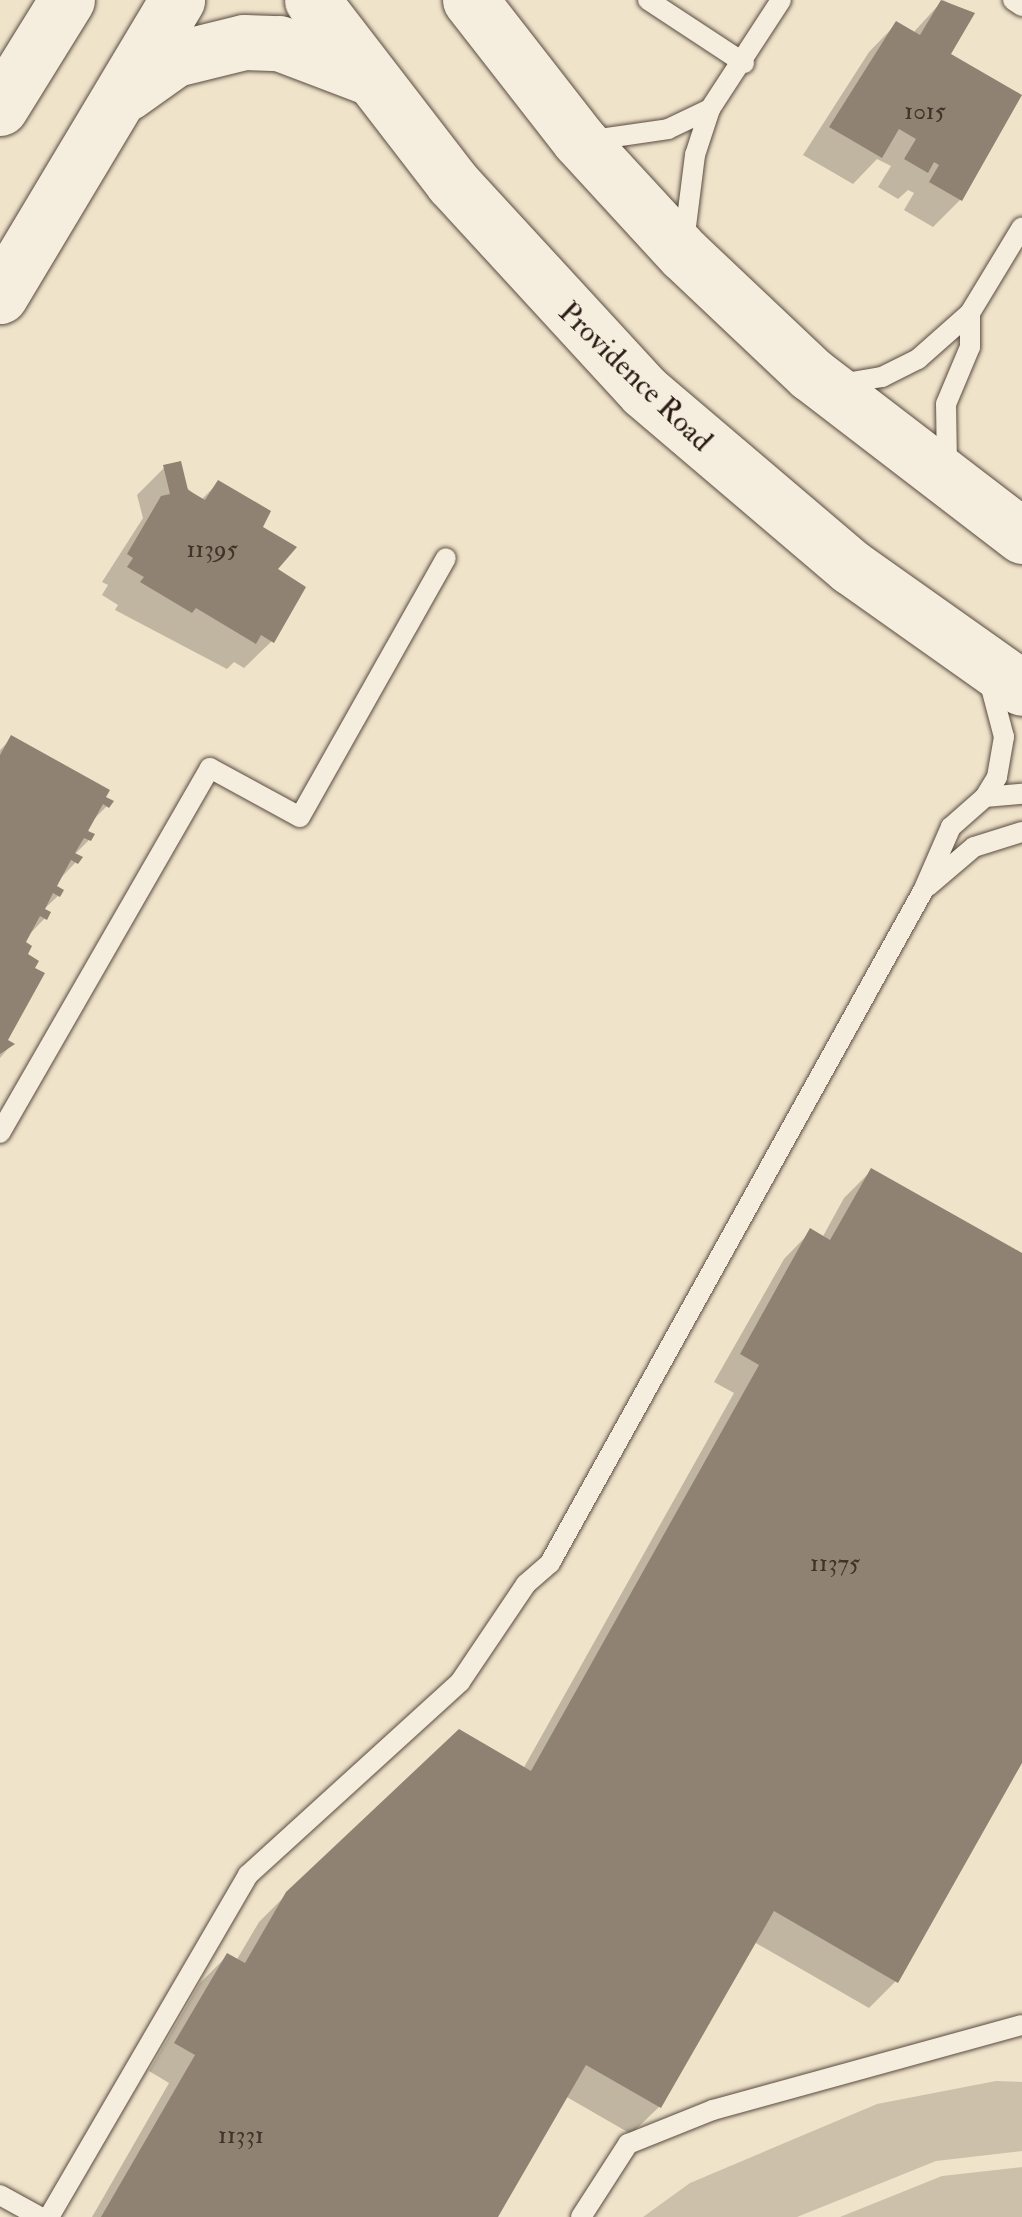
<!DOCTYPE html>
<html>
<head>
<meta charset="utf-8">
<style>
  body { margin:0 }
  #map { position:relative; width:1022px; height:2217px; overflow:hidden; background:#efe3ca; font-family:"IM FELL Double Pica",serif }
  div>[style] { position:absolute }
  .green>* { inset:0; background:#cdc0ab }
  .shadow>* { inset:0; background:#0003 }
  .building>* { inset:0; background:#8f8272 }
  .roads { filter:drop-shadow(0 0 2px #5a4b40) drop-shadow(0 0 2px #5a4b40) }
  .lane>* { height:20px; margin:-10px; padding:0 10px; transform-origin:10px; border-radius:10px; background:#f5eddd }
  .secondary>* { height:55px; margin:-27.5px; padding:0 27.5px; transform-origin:27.5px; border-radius:27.5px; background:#f5eddd }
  span { translate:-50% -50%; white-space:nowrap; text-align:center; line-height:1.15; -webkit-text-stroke:8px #f5eddd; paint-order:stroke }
  .number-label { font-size:25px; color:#42322a }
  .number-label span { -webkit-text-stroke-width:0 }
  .street-label { font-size:30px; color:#281812 }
</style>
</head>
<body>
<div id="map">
  <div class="green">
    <div style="clip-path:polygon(996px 2081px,1022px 2082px,1022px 2151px,936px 2161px,797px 2217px,643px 2217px,690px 2183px,877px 2104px)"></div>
    <div style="clip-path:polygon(1022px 2167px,1022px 2217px,840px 2217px,942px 2176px)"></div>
  </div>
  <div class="shadow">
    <div style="clip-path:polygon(943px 0,971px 14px,947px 55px,960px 200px,933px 227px,904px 210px,914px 193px,908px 190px,898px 199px,878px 187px,891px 166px,877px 159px,853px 184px,803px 155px,869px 52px,896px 24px,912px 34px)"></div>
    <div style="clip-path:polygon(164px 468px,201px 500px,218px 483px,259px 527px,274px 569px,272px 641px,244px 668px,234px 662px,227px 669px,115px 610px,118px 605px,102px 595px,108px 585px,102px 582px,143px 518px,137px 495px)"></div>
    <div style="clip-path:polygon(12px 738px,107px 806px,88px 825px,89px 840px,74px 855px,76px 862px,56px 883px,58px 896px,43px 910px,45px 918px,25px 939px,4px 1041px,11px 1045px,0 1058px,0 750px)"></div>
    <div style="clip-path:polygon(871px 1171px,1022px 1256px,1022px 1757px,896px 1981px,869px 2008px,754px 1942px,659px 2107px,631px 2134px,565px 2096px,495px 2217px,92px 2217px,169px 2083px,149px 2071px,200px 1983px,227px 1956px,236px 1961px,259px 1922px,288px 1893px,523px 1769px,734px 1393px,714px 1382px,784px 1259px,811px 1231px,822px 1238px,844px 1198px)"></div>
  </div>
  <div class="building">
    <div style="clip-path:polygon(941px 0,975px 13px,951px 54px,1022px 95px,962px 201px,929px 182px,939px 165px,934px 162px,928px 173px,904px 159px,916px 139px,899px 129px,882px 158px,829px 127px,896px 21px,920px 35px)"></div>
    <div style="clip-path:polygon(181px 461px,188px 490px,205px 500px,218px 480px,271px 511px,263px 527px,297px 547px,278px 569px,306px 587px,274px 643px,261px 635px,256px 644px,196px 608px,192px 613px,140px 582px,144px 577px,127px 567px,133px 558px,127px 554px,161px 496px,170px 494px,163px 465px)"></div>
    <div style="clip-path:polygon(11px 735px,110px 790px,106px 797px,114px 801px,109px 808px,103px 804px,88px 831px,95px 834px,91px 841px,84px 838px,75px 853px,83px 857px,78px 864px,71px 860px,57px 886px,64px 890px,60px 897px,53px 893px,45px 909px,51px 912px,47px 920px,40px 916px,26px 942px,32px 946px,28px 954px,39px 961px,35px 968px,45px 973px,8px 1040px,15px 1044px,0 1054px,0 755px)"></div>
    <div style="clip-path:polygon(871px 1168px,1022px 1253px,1022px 1763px,898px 1983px,774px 1911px,661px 2108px,586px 2065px,498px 2217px,101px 2217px,195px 2055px,174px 2043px,227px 1953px,245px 1963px,286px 1892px,459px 1729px,531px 1771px,759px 1365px,740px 1354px,810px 1228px,830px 1240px)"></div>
  </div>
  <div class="roads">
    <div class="lane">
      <div style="left:648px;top:0;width:115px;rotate:33.3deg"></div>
      <div style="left:1013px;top:0;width:11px;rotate:34deg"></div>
      <div style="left:593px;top:140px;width:76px;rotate:-8.3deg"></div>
      <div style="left:668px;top:129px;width:47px;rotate:-25.5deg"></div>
      <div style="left:684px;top:242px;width:88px;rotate:-82.8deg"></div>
      <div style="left:695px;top:155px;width:48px;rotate:-71.9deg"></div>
      <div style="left:710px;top:109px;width:130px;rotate:-56.9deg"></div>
      <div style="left:840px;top:384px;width:43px;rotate:-9.5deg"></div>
      <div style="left:882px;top:377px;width:40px;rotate:-26.6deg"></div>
      <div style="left:918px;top:359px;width:69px;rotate:-41.5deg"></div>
      <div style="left:970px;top:313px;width:100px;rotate:-58.8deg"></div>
      <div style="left:947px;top:466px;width:62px;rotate:-90.9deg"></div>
      <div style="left:946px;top:404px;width:62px;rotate:-67.2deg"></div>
      <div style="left:970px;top:347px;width:34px;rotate:-90deg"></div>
      <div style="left:985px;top:797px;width:23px;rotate:-59deg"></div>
      <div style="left:997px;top:777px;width:41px;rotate:-80.1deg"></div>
      <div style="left:1004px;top:737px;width:59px;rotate:-104.7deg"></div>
      <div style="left:928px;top:886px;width:60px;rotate:-40.3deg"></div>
      <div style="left:974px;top:847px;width:50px;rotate:-17.4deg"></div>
      <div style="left:0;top:1133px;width:421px;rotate:-60.1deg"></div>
      <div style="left:210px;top:768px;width:102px;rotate:28.6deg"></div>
      <div style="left:300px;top:817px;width:297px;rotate:-60.6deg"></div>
      <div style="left:0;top:2195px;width:46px;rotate:28.8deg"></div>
      <div style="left:49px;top:2217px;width:396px;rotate:-59.8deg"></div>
      <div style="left:248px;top:1875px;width:287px;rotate:-42.3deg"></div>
      <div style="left:460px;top:1682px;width:118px;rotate:-56deg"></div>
      <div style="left:526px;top:1584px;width:32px;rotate:-41deg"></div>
      <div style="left:550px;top:1563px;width:769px;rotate:-60.97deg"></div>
      <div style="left:923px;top:891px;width:70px;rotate:-66.4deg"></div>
      <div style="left:951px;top:827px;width:45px;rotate:-41.4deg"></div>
      <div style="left:985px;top:797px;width:37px;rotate:-5deg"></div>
      <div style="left:581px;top:2217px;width:87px;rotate:-57.2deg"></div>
      <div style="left:628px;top:2144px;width:92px;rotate:-21.8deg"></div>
      <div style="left:713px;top:2110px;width:320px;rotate:-15.4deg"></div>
    </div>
    <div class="secondary">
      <div style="left:312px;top:0;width:230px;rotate:52.4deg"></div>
      <div style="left:452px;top:182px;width:284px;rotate:47.4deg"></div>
      <div style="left:644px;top:391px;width:272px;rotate:40.4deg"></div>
      <div style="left:851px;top:567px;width:209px;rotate:35.3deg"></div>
      <div style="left:470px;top:0;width:177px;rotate:52.1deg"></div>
      <div style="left:579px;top:140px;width:155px;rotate:47.4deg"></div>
      <div style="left:684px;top:254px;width:175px;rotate:43.4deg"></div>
      <div style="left:811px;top:374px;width:266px;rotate:37.5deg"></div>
      <div style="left:127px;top:93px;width:59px;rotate:-35.3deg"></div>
      <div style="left:175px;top:59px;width:71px;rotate:-13.8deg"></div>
      <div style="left:244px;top:42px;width:35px;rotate:2deg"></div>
      <div style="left:279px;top:43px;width:95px;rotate:20.9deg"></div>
      <div style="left:0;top:108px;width:127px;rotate:-58.2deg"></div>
      <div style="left:0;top:296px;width:345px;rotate:-59.1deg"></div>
    </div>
  </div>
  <div class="number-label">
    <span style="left:925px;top:112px">1015</span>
    <span style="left:212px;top:550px">11395</span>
    <span style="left:835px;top:1564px">11375</span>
    <span style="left:241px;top:2136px">11331</span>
  </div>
  <div class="street-label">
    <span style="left:635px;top:377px;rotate:44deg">Providence Road</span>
  </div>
</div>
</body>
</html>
